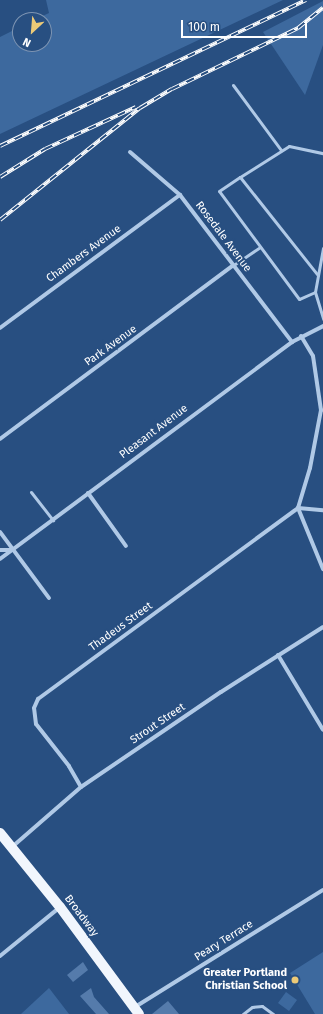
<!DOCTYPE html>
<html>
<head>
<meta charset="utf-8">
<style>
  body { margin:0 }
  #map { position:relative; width:323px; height:1014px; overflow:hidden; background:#284f81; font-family:"Fira Sans",sans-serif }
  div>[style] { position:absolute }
  .green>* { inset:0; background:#3d699e }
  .building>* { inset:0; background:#557bab }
  .lane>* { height:3px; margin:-1.5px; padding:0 1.5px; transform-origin:1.5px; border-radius:1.5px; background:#b0c9e6 }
  .street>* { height:4px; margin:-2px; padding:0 2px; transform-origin:2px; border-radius:2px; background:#b0c9e6 }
  .primary>* { height:10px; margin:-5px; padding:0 5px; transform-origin:5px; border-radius:5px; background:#f1f6fd }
  .rail>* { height:4px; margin-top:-2px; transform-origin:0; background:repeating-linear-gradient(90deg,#284f81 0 8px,#fff 0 16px); box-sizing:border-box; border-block:1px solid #fff }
  .dots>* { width:11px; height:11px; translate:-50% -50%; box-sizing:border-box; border:2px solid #284f81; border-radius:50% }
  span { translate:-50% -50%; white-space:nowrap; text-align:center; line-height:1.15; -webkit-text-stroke:3.5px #284f81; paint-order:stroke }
  .street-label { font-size:11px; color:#fff }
  .poi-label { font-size:11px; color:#fff; font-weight:700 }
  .right { translate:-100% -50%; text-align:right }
  .north { position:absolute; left:12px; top:12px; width:40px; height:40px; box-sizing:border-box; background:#284f81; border:1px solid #7e95b3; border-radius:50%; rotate:206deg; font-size:11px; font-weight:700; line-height:16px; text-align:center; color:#fff }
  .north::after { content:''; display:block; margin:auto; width:14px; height:18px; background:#edca77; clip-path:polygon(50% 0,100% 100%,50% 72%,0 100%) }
  .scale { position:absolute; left:181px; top:20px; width:126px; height:18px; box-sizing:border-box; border:2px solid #fff; border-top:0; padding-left:5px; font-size:12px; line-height:14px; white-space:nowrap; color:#fff; -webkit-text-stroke:3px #284f81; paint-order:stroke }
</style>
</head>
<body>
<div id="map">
  <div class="green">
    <div style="clip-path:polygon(46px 0,283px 0,0 134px,0 37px,20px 27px,20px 44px,44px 44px,44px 20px,34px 20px,49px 13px)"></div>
    <div style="clip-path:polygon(323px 1px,323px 45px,305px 95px,263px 32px)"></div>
    <div style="clip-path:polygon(323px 952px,323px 1014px,315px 1014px,290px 973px)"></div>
    <div style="clip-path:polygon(49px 988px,69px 1014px,21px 1014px)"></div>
    <div style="clip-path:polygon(286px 992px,297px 1000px,289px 1011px,278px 1003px)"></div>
  </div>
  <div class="building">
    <div style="clip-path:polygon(83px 962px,88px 970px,73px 982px,67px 975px)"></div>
    <div style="clip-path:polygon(91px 988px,94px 997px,109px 1014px,96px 1014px,80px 996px)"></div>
    <div style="clip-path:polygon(168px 1001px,179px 1014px,152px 1014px)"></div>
  </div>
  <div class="lane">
    <div style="left:233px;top:85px;width:81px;rotate:53.6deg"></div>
    <div style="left:240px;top:177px;width:58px;rotate:-32.3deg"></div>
    <div style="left:289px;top:146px;width:35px;rotate:12deg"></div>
    <div style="left:323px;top:248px;width:45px;rotate:100.3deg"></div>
    <div style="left:315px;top:292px;width:28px;rotate:73deg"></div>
    <div style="left:232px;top:266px;width:34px;rotate:-34deg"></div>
    <div style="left:315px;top:292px;width:17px;rotate:156deg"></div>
    <div style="left:299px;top:299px;width:134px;rotate:-126.5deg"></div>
    <div style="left:219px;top:191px;width:25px;rotate:-34deg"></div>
    <div style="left:240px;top:177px;width:124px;rotate:51.6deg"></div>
    <div style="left:31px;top:492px;width:36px;rotate:52deg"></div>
    <div style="left:243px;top:1014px;width:11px;rotate:-38deg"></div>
    <div style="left:252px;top:1007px;width:10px;rotate:-6deg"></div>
    <div style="left:262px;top:1006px;width:14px;rotate:36deg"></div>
  </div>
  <div class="street">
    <div style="left:130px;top:152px;width:66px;rotate:40.7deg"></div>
    <div style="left:180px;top:195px;width:185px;rotate:52.7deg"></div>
    <div style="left:0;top:328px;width:224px;rotate:-36.5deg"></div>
    <div style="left:301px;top:336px;width:23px;rotate:59deg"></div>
    <div style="left:313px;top:356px;width:55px;rotate:81.6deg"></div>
    <div style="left:321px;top:410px;width:59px;rotate:100.7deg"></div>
    <div style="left:310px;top:468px;width:42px;rotate:106.7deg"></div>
    <div style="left:298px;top:508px;width:66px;rotate:67.7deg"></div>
    <div style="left:0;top:439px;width:289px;rotate:-36.7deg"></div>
    <div style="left:88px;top:493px;width:65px;rotate:54.4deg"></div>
    <div style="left:0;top:532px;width:82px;rotate:53.4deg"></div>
    <div style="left:0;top:550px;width:12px"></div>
    <div style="left:0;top:559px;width:364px;rotate:-36.6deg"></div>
    <div style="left:292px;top:342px;width:35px;rotate:-27deg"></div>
    <div style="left:278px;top:655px;width:87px;rotate:59deg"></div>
    <div style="left:81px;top:787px;width:24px;rotate:-120deg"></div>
    <div style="left:69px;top:766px;width:53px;rotate:-128.2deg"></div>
    <div style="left:36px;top:724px;width:16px;rotate:-97deg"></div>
    <div style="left:34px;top:708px;width:10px;rotate:-66deg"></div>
    <div style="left:38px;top:699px;width:323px;rotate:-36.3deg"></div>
    <div style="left:298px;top:508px;width:25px;rotate:5deg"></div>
    <div style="left:12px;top:847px;width:91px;rotate:-41deg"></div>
    <div style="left:81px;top:787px;width:169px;rotate:-34.2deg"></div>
    <div style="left:221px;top:692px;width:121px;rotate:-32.5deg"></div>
    <div style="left:0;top:956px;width:77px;rotate:-39.2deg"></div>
    <div style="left:135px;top:1007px;width:221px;rotate:-31.9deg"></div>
  </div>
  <div class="primary">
    <div style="left:0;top:833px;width:95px;rotate:51deg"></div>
    <div style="left:60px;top:907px;width:133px;rotate:53.6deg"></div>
  </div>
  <div class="rail">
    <div style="left:0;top:146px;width:339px;rotate:-25.5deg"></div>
    <div style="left:0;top:177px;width:53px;rotate:-31.9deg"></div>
    <div style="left:45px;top:149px;width:100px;rotate:-24.8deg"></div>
    <div style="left:0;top:220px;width:179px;rotate:-38.7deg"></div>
    <div style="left:140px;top:108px;width:37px;rotate:-31deg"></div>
    <div style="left:172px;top:89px;width:140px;rotate:-25.8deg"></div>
    <div style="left:298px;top:28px;width:32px;rotate:-39deg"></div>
  </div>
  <div class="dots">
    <div style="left:295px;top:980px;background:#edca77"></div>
  </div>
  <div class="street-label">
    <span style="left:223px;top:237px;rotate:53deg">Rosedale Avenue</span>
    <span style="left:84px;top:254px;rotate:-36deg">Chambers Avenue</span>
    <span style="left:111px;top:346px;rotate:-36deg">Park Avenue</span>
    <span style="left:154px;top:432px;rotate:-37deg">Pleasant Avenue</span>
    <span style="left:121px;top:627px;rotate:-36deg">Thadeus Street</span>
    <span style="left:158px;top:724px;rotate:-34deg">Strout Street</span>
    <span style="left:81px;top:916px;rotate:53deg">Broadway</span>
    <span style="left:224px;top:941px;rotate:-32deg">Peary Terrace</span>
  </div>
  <div class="poi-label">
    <span class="right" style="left:287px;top:980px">Greater Portland<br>Christian School</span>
  </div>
  <div class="north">N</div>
  <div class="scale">100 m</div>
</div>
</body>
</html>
